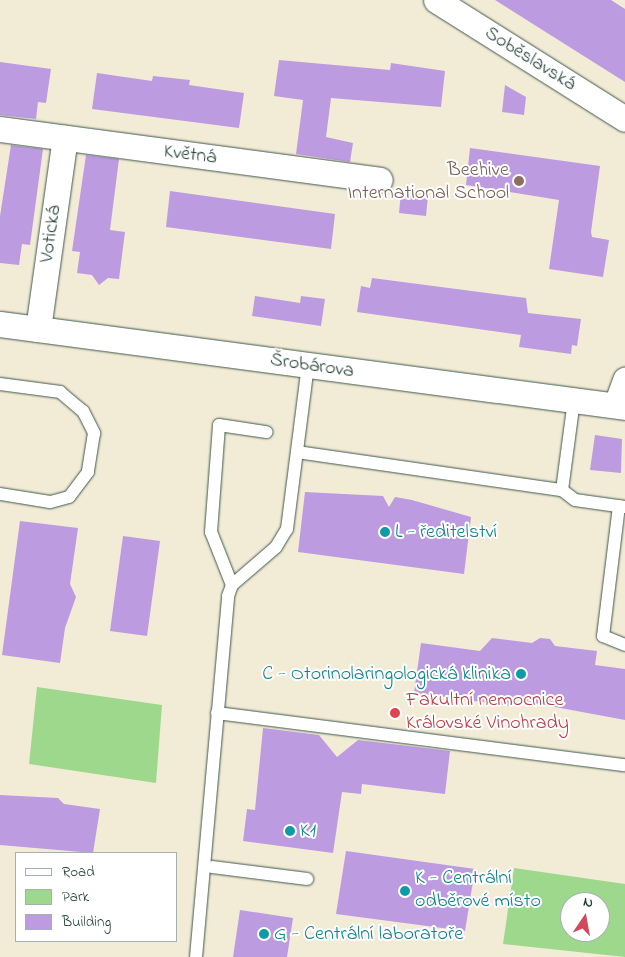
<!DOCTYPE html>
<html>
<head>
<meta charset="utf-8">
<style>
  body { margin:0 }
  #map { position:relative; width:625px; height:957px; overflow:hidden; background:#f2ecd6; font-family:"Indie Flower",sans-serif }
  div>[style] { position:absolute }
  .green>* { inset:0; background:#9dd88c }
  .building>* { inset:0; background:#bd9be1 }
  .roads { filter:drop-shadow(0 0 1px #3f574c) drop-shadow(0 0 1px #3f574c) }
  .lane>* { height:12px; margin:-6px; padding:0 6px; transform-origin:6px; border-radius:6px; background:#fff }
  .street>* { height:25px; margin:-12.5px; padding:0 12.5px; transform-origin:12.5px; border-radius:12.5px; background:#fff }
  .dots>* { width:14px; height:14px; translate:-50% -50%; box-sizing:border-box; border:2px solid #fff; border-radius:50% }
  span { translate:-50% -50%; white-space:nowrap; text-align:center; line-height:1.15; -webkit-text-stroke:4px #fff; paint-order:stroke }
  .street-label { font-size:20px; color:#1f3d34 }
  .education-label { font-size:20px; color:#785e54 }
  .right { translate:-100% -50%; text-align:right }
  .culture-label { font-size:20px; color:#0d838f }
  .left { translate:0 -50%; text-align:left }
  .health-label { font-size:20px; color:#be3a42 }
  .legend { position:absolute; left:15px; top:852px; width:162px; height:90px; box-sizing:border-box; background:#fff; border:1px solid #a5b1ae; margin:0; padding:6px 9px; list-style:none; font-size:15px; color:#1f3d34 }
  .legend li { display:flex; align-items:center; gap:10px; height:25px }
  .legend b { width:25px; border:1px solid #a5b1ae }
  .north { position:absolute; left:560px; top:892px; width:50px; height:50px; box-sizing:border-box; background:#fff; border:1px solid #a5b1ae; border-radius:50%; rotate:12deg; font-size:14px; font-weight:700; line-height:20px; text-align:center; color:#1f3d34 }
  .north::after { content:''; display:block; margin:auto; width:18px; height:22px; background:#d1495b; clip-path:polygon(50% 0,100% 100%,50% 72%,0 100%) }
</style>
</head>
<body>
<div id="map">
  <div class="green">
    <div style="clip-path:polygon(37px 687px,162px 705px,156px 783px,29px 764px)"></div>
    <div style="clip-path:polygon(evenodd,514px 868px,625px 884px,625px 957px,503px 944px,514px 868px,570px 902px,600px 902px,600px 932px,570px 932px,570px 902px)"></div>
  </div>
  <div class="building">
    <div style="clip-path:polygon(495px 0,611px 0,625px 9px,625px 82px)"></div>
    <div style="clip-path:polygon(279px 60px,390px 70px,391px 63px,445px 71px,441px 107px,331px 98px,326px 137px,353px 143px,350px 162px,296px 154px,303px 100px,274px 96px)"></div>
    <div style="clip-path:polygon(0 62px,51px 69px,46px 103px,38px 102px,36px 119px,0 115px)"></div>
    <div style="clip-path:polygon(97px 73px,152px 81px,153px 76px,190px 80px,189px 85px,244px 93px,239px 128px,92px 109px)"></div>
    <div style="clip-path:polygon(505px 85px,526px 97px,524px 115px,502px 112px)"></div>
    <div style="clip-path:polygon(11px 145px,43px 149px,30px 245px,22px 244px,19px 265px,0 263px,0 216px)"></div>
    <div style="clip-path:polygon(470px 148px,600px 166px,591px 232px,592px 237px,609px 240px,603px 277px,549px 269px,559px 200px,466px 185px)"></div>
    <div style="clip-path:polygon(86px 155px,119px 159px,110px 230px,125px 232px,119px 279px,108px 278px,99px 285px,92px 275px,77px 273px,80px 252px,72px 251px)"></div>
    <div style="clip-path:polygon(170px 191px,335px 214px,331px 249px,166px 227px)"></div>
    <div style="clip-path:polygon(401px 192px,428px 196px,426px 216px,399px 213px)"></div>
    <div style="clip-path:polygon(372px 278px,526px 298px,528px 313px,581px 319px,577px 346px,572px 345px,571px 354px,519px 347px,521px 335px,357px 312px,361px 286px,370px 288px)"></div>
    <div style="clip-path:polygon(255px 296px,300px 303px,301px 296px,325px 299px,321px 326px,252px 316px)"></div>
    <div style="clip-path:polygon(595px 435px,622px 439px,621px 473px,590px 470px)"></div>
    <div style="clip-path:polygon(305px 492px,383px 496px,389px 507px,395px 497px,412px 500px,471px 517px,464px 574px,298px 552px)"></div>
    <div style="clip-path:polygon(20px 521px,78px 528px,70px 584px,76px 597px,65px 628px,60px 663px,2px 655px)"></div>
    <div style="clip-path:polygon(123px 536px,160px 541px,147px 636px,110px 631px)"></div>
    <div style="clip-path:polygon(492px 638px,532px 643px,540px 638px,550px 639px,555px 646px,597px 651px,595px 665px,625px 669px,625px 720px,512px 699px,511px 706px,414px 693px,421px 643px,480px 651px)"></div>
    <div style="clip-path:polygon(263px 728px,319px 735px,337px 757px,358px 740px,450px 751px,445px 794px,362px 784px,361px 794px,342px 792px,333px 853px,243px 841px,247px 809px,255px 810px)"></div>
    <div style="clip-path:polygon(0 795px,58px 798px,64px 804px,100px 809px,93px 853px,0 845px)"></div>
    <div style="clip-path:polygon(346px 851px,475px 869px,465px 931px,336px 914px)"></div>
    <div style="clip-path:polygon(240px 910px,293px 918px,287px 957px,233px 957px)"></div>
  </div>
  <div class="roads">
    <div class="lane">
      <div style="left:0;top:384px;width:61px;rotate:7.6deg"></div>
      <div style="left:60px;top:392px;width:30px;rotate:40deg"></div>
      <div style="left:83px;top:411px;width:25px;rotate:63deg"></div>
      <div style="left:94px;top:433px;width:39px;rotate:99deg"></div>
      <div style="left:88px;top:472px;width:31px;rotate:127deg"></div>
      <div style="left:69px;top:497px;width:20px;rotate:165deg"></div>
      <div style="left:50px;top:502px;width:51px;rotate:-170.9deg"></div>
      <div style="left:297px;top:452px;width:268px;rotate:8.2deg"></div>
      <div style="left:562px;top:490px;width:16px;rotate:38deg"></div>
      <div style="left:575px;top:500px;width:50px;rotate:8deg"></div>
      <div style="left:562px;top:490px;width:91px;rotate:-82.4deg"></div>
      <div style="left:619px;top:506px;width:131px;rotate:97deg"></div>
      <div style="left:603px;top:636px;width:24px;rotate:22deg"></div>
      <div style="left:232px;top:585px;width:57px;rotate:-111.6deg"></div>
      <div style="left:211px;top:532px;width:107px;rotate:-85.7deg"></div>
      <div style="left:219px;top:425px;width:48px;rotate:8.5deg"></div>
      <div style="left:217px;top:713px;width:411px;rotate:7.3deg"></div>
      <div style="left:212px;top:867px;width:96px;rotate:7.2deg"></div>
      <div style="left:196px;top:957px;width:362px;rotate:-84.9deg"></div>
      <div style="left:228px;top:596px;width:12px;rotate:-70deg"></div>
      <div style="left:232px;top:585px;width:58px;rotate:-40.8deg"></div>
      <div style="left:276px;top:547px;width:21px;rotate:-59deg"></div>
      <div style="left:287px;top:529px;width:165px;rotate:-82.7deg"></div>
    </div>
    <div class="street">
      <div style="left:436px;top:0;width:223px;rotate:32.2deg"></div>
      <div style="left:0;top:129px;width:383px;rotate:7.6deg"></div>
      <div style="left:0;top:324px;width:630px;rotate:7.56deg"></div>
      <div style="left:38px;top:329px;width:193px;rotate:-82deg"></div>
      <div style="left:616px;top:405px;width:27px;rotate:-70deg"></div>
    </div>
  </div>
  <div class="dots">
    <div style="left:519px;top:181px;background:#8d6e63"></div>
    <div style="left:385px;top:532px;background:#0f9aa8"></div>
    <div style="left:521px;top:674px;background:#0f9aa8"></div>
    <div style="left:395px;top:713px;background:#e0444e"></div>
    <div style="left:290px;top:831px;background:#0f9aa8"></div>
    <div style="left:405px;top:891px;background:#0f9aa8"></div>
    <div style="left:264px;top:934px;background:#0f9aa8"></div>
  </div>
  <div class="street-label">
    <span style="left:530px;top:59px;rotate:32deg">Soběslavská</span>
    <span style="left:190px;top:155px;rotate:7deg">Květná</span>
    <span style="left:51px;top:234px;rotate:-82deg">Votická</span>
    <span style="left:312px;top:366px;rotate:8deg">Šrobárova</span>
  </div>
  <div class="education-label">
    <span class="right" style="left:509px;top:182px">Beehive<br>International School</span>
  </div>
  <div class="culture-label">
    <span class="left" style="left:395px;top:532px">L - ředitelství</span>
    <span class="right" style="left:511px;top:674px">C - Otorinolaringologická klinika</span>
    <span class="left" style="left:300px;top:831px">K1</span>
    <span class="left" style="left:415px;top:890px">K - Centrální<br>odběrové místo</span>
    <span class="left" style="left:274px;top:934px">G - Centrální laboratoře</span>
  </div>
  <div class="health-label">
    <span class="left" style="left:406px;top:712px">Fakultní nemocnice<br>Královské Vinohrady</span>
  </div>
  <ul class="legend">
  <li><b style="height:6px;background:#fff"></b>Road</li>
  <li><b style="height:14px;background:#9dd88c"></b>Park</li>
  <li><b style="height:14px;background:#bd9be1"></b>Building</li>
  </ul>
  <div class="north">N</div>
</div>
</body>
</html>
